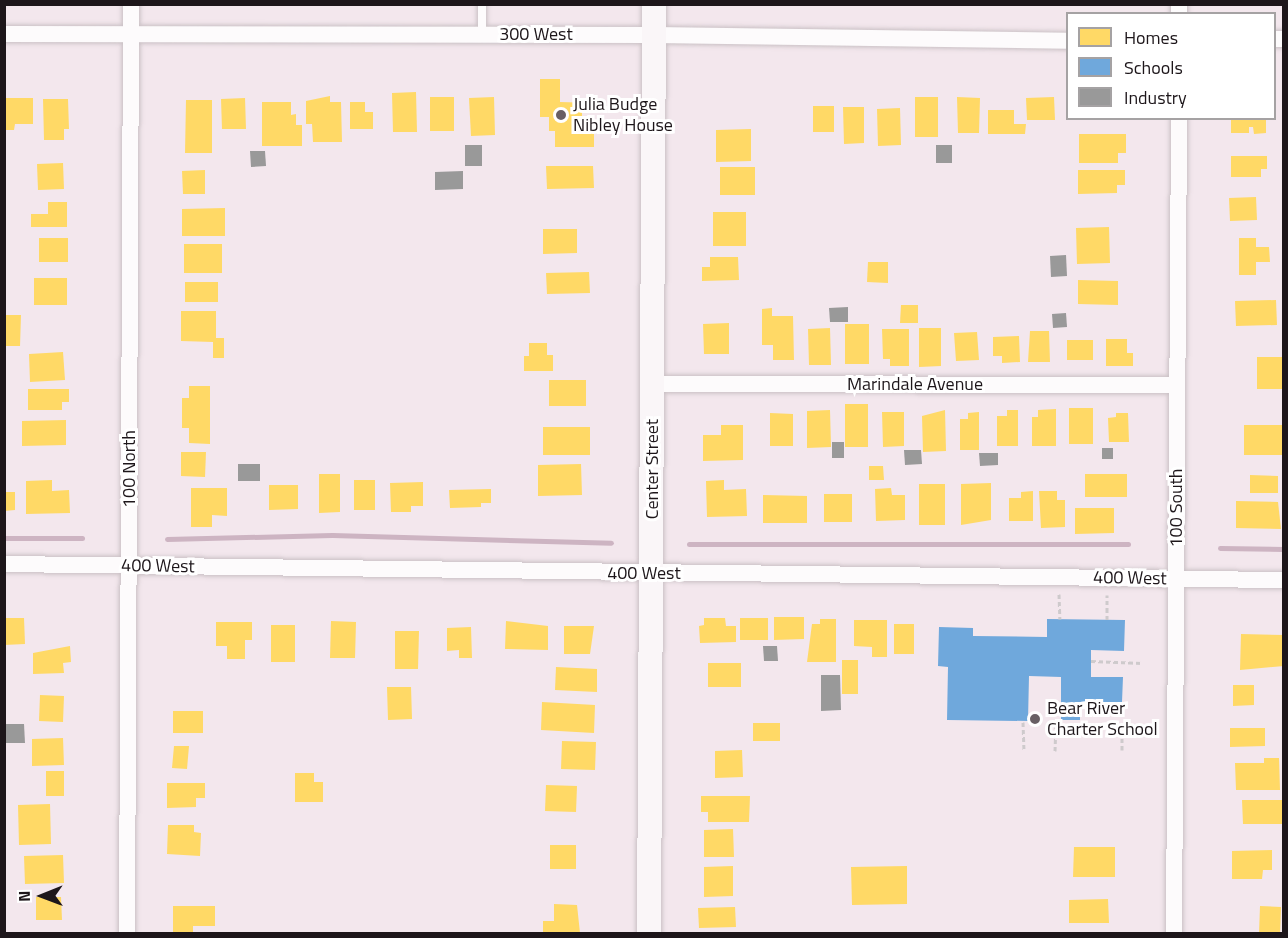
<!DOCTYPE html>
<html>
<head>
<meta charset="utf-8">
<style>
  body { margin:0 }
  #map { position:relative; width:1288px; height:938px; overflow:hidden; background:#f3e7ed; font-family:"Titillium Web",sans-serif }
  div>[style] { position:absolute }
  .homes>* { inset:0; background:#ffd966 }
  .schools>* { inset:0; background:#6fa8dc }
  .industry>* { inset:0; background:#999 }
  .stream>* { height:5px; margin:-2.5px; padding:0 2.5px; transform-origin:2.5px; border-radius:2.5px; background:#cdb4c2 }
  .path>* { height:3px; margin-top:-1.5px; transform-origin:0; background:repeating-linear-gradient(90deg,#cecacc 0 4.5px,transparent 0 7.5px) }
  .roads { filter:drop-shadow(0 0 2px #cac1c5) drop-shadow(0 0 2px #cac1c5) }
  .lane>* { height:8px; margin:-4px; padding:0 4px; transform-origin:4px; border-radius:4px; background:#fdfbfc }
  .street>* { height:16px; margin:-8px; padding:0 8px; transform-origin:8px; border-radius:8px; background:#fdfbfc }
  .secondary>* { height:24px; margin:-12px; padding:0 12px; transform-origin:12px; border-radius:12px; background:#faf6f8 }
  .dots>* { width:16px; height:16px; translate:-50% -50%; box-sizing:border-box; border:3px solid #fff; border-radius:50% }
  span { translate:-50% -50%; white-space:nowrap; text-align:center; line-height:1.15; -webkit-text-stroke:6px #fff; paint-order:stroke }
  .street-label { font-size:18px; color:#1d161a }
  .poi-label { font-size:18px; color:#1d161a }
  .left { translate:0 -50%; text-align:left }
  .frame { position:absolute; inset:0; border:6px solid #1d161a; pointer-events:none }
  .legend { position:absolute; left:1066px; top:12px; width:210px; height:108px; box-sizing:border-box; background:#fff; border:2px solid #a5a2a3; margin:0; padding:8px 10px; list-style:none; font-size:18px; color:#1d161a }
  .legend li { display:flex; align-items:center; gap:12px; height:30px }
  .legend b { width:30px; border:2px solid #a5a2a3 }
  .north { position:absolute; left:12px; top:866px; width:60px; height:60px; -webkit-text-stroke:4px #fff; paint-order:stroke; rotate:269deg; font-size:16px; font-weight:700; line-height:24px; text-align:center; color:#1d161a }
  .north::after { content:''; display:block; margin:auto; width:21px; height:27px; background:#1d161a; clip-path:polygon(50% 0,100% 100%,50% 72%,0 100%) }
</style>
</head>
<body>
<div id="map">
  <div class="homes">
    <div style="clip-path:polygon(540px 79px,560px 79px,560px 102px,594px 103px,594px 113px,582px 113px,582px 129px,594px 129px,594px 147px,555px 147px,555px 131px,549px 131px,549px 117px,540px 117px)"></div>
    <div style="clip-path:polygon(416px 92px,417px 132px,393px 132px,392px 93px)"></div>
    <div style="clip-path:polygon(330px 96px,330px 102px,341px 102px,342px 142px,313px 142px,312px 124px,306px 124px,306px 101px)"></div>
    <div style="clip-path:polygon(430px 97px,454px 97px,454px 131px,430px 131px)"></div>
    <div style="clip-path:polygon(494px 97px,495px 135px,471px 136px,469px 98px)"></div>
    <div style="clip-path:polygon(915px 97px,938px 97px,938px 137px,915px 137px)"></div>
    <div style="clip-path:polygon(957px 97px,980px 98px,979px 133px,958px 133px)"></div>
    <div style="clip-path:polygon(1054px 97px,1055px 120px,1027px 120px,1026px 98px)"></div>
    <div style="clip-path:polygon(4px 98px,33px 98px,33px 124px,15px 124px,14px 130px,4px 130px)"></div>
    <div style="clip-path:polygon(245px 98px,246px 129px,222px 129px,221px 99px)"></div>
    <div style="clip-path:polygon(43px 99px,68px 99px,69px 129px,64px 129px,64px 140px,44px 140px)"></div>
    <div style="clip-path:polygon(186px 100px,212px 100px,212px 153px,185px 153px)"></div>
    <div style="clip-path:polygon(262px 102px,291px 102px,291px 115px,296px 114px,296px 125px,302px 125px,302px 146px,262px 146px)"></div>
    <div style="clip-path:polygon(350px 102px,365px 102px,365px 112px,373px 112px,373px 129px,350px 129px)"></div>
    <div style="clip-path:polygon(813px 106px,834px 106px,834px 132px,813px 132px)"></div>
    <div style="clip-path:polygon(843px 107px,864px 107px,864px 143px,844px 144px)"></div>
    <div style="clip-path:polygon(900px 108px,901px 145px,878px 146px,877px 109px)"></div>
    <div style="clip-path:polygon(988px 110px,1014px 110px,1014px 124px,1026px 124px,1025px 134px,988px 134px)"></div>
    <div style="clip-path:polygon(1231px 118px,1266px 118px,1266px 133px,1254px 134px,1253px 127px,1249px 127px,1249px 133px,1231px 133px)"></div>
    <div style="clip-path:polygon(751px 129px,751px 161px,716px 162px,716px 130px)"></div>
    <div style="clip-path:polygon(1079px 134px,1126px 134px,1126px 153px,1118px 153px,1118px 163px,1079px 163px)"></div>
    <div style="clip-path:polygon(1231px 156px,1267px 156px,1267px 169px,1261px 169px,1261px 177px,1231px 177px)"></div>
    <div style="clip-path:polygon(63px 163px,64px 189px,38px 190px,37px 164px)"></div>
    <div style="clip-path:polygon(546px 166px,593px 166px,594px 188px,547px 189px)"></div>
    <div style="clip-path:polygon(720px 167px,755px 167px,755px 195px,720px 195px)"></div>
    <div style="clip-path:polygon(205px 170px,205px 194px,183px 194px,182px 171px)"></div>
    <div style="clip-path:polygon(1078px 170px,1125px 170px,1125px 185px,1117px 185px,1117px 193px,1078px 194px)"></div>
    <div style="clip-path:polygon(1256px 197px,1257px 220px,1230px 221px,1229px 198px)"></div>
    <div style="clip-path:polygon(48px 202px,67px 202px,67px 227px,31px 227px,31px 214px,48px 214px)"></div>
    <div style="clip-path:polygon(225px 208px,225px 236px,182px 236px,182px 209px)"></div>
    <div style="clip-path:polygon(713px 212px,746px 212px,746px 246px,713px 246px)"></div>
    <div style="clip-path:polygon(1109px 227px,1110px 263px,1077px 264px,1076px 228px)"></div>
    <div style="clip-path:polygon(543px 229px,577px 229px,577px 253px,543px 254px)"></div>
    <div style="clip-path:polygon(39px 238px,68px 238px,68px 262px,39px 262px)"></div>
    <div style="clip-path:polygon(1239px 238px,1256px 238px,1256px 247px,1269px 247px,1270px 262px,1256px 262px,1256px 275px,1239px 275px)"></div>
    <div style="clip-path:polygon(184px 244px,222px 244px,222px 273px,184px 273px)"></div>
    <div style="clip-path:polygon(710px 257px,738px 257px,739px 280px,702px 281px,702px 267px,710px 267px)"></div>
    <div style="clip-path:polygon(868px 262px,888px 262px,888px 283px,867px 282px)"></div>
    <div style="clip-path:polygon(589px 272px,590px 293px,547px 294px,546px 273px)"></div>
    <div style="clip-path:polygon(34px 278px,67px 278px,67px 305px,34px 305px)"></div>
    <div style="clip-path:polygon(1078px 280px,1118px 281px,1118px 305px,1078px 304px)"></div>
    <div style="clip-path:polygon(185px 282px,218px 282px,218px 302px,185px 302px)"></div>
    <div style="clip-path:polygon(1276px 300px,1277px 325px,1236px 326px,1235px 301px)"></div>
    <div style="clip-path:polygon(901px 305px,918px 305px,918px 323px,900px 323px)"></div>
    <div style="clip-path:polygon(772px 308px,772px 316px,793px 316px,794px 360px,773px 360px,773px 345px,762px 345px,762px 309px)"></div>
    <div style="clip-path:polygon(181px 311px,216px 311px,216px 338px,224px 338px,224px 358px,213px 358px,213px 342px,181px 341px)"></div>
    <div style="clip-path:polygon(4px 315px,21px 315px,20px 346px,4px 346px)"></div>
    <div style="clip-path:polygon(729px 323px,729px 354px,704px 354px,703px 324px)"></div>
    <div style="clip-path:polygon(845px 324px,869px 324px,869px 364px,845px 364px)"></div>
    <div style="clip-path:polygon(830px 328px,831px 365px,809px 365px,808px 329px)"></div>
    <div style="clip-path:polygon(919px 328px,941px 328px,941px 366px,919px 367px)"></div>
    <div style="clip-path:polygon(882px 329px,909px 329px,909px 366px,890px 366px,890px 359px,883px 359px)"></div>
    <div style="clip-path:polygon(1030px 331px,1049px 331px,1050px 362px,1028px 362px)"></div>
    <div style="clip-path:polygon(977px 332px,979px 360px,956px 361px,954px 333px)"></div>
    <div style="clip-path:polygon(1019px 336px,1020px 362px,1002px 363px,1002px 356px,993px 356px,993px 337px)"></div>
    <div style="clip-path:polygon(1106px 339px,1127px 339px,1127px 353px,1133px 353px,1133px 366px,1106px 366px)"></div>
    <div style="clip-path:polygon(1067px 340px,1093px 340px,1093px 360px,1067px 360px)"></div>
    <div style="clip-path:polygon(529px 343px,547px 343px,547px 355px,553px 355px,553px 371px,524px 371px,524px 356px,529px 356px)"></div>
    <div style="clip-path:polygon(63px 352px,65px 380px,30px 382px,29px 354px)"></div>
    <div style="clip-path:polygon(1257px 357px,1284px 357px,1284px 389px,1257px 389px)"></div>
    <div style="clip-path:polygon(549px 380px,586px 380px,586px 406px,549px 406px)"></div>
    <div style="clip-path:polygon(189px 386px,210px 386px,210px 444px,189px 443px,189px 428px,182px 428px,182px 398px,189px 398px)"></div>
    <div style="clip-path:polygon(28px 389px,69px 389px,69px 402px,62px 402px,62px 410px,28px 410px)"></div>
    <div style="clip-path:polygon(845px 404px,868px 404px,868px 447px,845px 447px)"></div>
    <div style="clip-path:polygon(1069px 408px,1093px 408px,1093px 444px,1069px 444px)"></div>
    <div style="clip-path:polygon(1056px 409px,1056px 446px,1032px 446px,1032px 417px,1038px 417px,1038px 410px)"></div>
    <div style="clip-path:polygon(830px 410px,831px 447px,807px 448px,807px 411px)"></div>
    <div style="clip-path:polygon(945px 410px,946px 451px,923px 452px,922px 416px)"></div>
    <div style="clip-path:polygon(1007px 410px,1018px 410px,1018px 446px,997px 446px,997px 416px,1007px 416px)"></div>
    <div style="clip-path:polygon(882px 412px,904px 412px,904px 446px,883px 447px)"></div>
    <div style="clip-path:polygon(979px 412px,979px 450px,960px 450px,960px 419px,968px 419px,968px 413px)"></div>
    <div style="clip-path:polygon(770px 413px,793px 414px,793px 446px,770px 446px)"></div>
    <div style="clip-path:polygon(1116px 413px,1128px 413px,1129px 442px,1109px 442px,1108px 418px,1116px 417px)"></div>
    <div style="clip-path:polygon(66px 420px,66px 445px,22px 446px,22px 421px)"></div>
    <div style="clip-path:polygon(721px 425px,743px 425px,743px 460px,703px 461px,703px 435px,721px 435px)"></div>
    <div style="clip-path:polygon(1244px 425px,1284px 425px,1284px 455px,1244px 455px)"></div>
    <div style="clip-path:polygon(543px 427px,590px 427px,590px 455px,543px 455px)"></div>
    <div style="clip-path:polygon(181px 452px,206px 452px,205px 477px,181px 476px)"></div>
    <div style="clip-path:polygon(581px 464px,582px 495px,538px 496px,538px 465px)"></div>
    <div style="clip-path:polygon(869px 466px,883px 466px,884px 480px,869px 480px)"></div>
    <div style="clip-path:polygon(319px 474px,340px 474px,340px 512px,319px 513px)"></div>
    <div style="clip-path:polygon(1085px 474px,1127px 474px,1127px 497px,1085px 497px)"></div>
    <div style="clip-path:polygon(1250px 475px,1278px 476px,1278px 493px,1250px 493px)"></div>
    <div style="clip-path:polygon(52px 480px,52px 491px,69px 490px,70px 513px,26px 514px,26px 481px)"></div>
    <div style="clip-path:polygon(354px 480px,375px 480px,375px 510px,354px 510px)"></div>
    <div style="clip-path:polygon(724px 480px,724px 490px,746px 489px,747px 516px,707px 517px,706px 481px)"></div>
    <div style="clip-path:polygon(423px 482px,423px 506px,411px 506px,411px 512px,391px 512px,390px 483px)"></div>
    <div style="clip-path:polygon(991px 483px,991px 520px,961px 525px,961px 484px)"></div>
    <div style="clip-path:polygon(919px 484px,945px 484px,945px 525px,919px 525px)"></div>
    <div style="clip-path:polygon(269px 485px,298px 485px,298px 509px,269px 510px)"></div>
    <div style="clip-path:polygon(191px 488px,227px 488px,227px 516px,212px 515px,212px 527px,191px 527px)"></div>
    <div style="clip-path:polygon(891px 488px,892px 495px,905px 495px,905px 520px,876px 521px,875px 489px)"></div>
    <div style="clip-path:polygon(491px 489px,491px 503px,481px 503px,481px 507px,450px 508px,449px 490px)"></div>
    <div style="clip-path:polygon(1033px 491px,1033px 521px,1009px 521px,1009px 498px,1021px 498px,1021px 492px)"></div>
    <div style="clip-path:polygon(1039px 491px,1057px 491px,1057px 500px,1065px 500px,1065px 527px,1041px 528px)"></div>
    <div style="clip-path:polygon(4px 492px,15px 492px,15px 510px,4px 511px)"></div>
    <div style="clip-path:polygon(824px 494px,852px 494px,852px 522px,824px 522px)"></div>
    <div style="clip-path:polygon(763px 495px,807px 496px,807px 523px,763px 523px)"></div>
    <div style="clip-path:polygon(1236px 501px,1278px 502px,1281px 529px,1236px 528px)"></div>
    <div style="clip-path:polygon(1075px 508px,1114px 508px,1114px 533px,1075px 534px)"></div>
    <div style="clip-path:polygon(774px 617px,804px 617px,804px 639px,774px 640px)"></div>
    <div style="clip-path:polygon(4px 618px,24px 618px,25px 644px,4px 645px)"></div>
    <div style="clip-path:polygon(704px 618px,725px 618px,726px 626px,736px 626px,736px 642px,700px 643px,699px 626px,704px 625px)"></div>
    <div style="clip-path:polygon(740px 618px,768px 618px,768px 640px,740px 640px)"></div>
    <div style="clip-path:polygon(820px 619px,836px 619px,836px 662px,807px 662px,812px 624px,820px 624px)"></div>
    <div style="clip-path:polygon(854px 620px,887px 620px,887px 657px,872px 657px,872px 647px,854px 646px)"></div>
    <div style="clip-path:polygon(331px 621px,356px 622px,355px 658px,330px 658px)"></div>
    <div style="clip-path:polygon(506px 621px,548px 626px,548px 650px,505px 649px)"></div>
    <div style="clip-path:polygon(216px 622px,252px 622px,252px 640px,245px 640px,245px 659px,227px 659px,227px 646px,216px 646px)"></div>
    <div style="clip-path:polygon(894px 624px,914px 624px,914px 654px,894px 654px)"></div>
    <div style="clip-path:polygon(271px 625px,295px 625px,295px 662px,271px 662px)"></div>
    <div style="clip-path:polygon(564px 626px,594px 626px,590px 654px,564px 654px)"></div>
    <div style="clip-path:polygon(471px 627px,472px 658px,459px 658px,459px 650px,447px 651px,447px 628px)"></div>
    <div style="clip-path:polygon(395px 631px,419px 631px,418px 669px,395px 669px)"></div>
    <div style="clip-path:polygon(1241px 634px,1284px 635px,1284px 666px,1240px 670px)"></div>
    <div style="clip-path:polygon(70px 646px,71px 662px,63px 663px,64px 673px,33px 674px,33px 653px)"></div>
    <div style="clip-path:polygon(842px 660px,858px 660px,858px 694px,842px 694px)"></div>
    <div style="clip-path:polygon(708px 663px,741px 663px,741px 687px,708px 687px)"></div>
    <div style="clip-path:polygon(556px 667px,597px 669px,597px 692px,555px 690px)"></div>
    <div style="clip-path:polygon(1233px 685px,1254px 685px,1254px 705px,1233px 706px)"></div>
    <div style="clip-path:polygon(387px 687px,411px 687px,412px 719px,388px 720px)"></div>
    <div style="clip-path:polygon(40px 695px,64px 696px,63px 722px,39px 721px)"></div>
    <div style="clip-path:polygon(542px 702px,595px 705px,594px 733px,541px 730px)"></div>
    <div style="clip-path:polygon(173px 711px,203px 711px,203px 733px,173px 733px)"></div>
    <div style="clip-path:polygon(753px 723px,780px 723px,780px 741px,753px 741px)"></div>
    <div style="clip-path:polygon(1230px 728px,1265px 728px,1265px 746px,1230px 747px)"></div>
    <div style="clip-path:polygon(63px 738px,64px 765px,32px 766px,32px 739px)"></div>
    <div style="clip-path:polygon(562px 741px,596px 742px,595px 770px,561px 769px)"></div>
    <div style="clip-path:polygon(174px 746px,189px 746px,187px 769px,172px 768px)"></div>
    <div style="clip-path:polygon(742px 750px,743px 777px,715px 778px,715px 751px)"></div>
    <div style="clip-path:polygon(1264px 758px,1279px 758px,1280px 790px,1236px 790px,1235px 763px,1264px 763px)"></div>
    <div style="clip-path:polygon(46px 771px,64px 771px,64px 796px,46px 796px)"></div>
    <div style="clip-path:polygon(295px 773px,314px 773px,314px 782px,323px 782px,323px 802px,295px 802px)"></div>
    <div style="clip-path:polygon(167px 783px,205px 783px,205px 798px,196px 798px,196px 807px,167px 808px)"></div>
    <div style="clip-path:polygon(546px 785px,577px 786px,576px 812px,545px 811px)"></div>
    <div style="clip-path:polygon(701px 796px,750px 796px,749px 822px,708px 822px,708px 812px,701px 812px)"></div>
    <div style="clip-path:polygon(1242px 800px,1284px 800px,1284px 824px,1243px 824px)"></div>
    <div style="clip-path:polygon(50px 804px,51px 844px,19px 845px,18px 805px)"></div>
    <div style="clip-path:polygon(168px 825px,194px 825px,194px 832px,201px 833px,200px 856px,167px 854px)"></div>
    <div style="clip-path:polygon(733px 829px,734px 857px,704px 857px,704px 830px)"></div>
    <div style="clip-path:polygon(550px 845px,576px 845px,576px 869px,550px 869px)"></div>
    <div style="clip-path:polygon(1074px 847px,1115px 847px,1115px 877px,1073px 877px)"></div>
    <div style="clip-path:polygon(1272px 850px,1272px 870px,1263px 870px,1262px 879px,1232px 879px,1232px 851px)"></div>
    <div style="clip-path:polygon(63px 855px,64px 883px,25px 884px,24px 856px)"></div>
    <div style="clip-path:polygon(733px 866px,733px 896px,704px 897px,704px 867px)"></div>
    <div style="clip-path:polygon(907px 866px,907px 904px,852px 905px,851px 867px)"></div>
    <div style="clip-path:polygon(36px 897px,61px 897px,62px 920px,36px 920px)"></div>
    <div style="clip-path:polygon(1108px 899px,1109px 923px,1069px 923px,1069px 900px)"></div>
    <div style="clip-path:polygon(554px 904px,577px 905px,580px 933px,543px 934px,543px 921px,554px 921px)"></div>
    <div style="clip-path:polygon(173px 906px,215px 906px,215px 926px,193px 926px,193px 934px,173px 934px)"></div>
    <div style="clip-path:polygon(1260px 906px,1281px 907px,1280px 934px,1259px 934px)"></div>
    <div style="clip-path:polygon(735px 907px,736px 927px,699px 928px,698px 908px)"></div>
  </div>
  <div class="schools">
    <div style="clip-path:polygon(1047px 619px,1125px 620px,1124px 651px,1091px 650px,1091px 677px,1123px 677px,1122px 702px,1080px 702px,1080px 720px,1061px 720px,1061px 677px,1029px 676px,1028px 721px,947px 720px,948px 667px,938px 666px,939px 627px,973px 628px,973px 636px,1047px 637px)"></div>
  </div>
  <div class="industry">
    <div style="clip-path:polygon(465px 145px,482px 145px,482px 166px,465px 166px)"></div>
    <div style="clip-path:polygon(936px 145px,952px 145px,952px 163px,936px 163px)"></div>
    <div style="clip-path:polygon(250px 151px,265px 151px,266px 166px,251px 167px)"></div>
    <div style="clip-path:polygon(463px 171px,463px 189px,435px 190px,435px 172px)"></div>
    <div style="clip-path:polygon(1066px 255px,1067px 276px,1051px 277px,1050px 256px)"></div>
    <div style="clip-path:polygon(848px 307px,848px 322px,830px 322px,829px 308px)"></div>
    <div style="clip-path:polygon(1066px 313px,1067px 327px,1053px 328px,1052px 314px)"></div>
    <div style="clip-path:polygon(832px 442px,844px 442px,844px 458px,832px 458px)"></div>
    <div style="clip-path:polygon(1102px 448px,1113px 448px,1113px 459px,1102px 459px)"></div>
    <div style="clip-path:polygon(904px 450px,921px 450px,922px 464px,905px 465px)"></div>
    <div style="clip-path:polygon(979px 453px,998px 453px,998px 465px,980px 466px)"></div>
    <div style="clip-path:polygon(238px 464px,260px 464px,260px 481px,238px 481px)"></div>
    <div style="clip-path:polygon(763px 646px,777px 646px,778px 661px,764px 661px)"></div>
    <div style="clip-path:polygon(821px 675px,840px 675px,841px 710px,821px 711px)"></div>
    <div style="clip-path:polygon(4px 724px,24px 724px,25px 743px,4px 743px)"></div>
  </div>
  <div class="stream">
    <div style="left:4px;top:538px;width:78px"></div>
    <div style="left:167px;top:539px;width:165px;rotate:-1.4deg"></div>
    <div style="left:332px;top:535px;width:279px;rotate:1.6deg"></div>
    <div style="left:689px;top:544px;width:439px"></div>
    <div style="left:1220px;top:548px;width:64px;rotate:0.9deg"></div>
  </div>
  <div class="path">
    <div style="left:1059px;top:594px;width:25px;rotate:88deg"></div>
    <div style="left:1107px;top:620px;width:25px;rotate:-90deg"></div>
    <div style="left:1091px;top:661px;width:51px;rotate:2.2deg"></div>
    <div style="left:1023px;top:722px;width:29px;rotate:88deg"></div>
    <div style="left:1122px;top:750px;width:28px;rotate:-90deg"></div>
    <div style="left:1055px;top:751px;width:28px;rotate:-88deg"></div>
  </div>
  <div class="roads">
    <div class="lane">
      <div style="left:482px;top:34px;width:30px;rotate:-90deg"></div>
    </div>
    <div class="street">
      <div style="left:1179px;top:14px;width:10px;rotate:-90deg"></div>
      <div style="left:4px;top:34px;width:650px;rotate:0.09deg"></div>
      <div style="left:654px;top:35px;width:414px;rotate:0.8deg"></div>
      <div style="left:1274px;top:39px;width:10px"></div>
      <div style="left:652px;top:384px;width:525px;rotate:0.11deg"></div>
      <div style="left:4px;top:564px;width:1280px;rotate:0.72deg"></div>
      <div style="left:127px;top:934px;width:930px;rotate:-89.75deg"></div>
      <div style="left:1174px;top:934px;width:816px;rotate:-89.65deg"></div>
    </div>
    <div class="secondary">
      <div style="left:649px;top:934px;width:930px;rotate:-89.69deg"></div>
    </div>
  </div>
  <div class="dots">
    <div style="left:561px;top:115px;background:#685f64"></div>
    <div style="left:1035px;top:719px;background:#685f64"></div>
  </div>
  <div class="street-label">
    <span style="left:536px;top:34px">300 West</span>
    <span style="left:915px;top:384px">Marindale Avenue</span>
    <span style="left:129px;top:469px;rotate:-90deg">100 North</span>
    <span style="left:652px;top:469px;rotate:-90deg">Center Street</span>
    <span style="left:1176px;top:508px;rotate:-90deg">100 South</span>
    <span style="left:158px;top:566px;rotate:1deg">400 West</span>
    <span style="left:644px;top:573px">400 West</span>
    <span style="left:1130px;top:578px;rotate:1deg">400 West</span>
  </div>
  <div class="poi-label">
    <span class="left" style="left:573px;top:115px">Julia Budge<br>Nibley House</span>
    <span class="left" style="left:1047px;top:719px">Bear River<br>Charter School</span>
  </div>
  <div class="frame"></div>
  <ul class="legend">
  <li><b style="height:16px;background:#ffd966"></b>Homes</li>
  <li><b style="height:16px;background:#6fa8dc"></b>Schools</li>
  <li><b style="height:16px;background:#999"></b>Industry</li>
  </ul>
  <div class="north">N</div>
</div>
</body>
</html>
